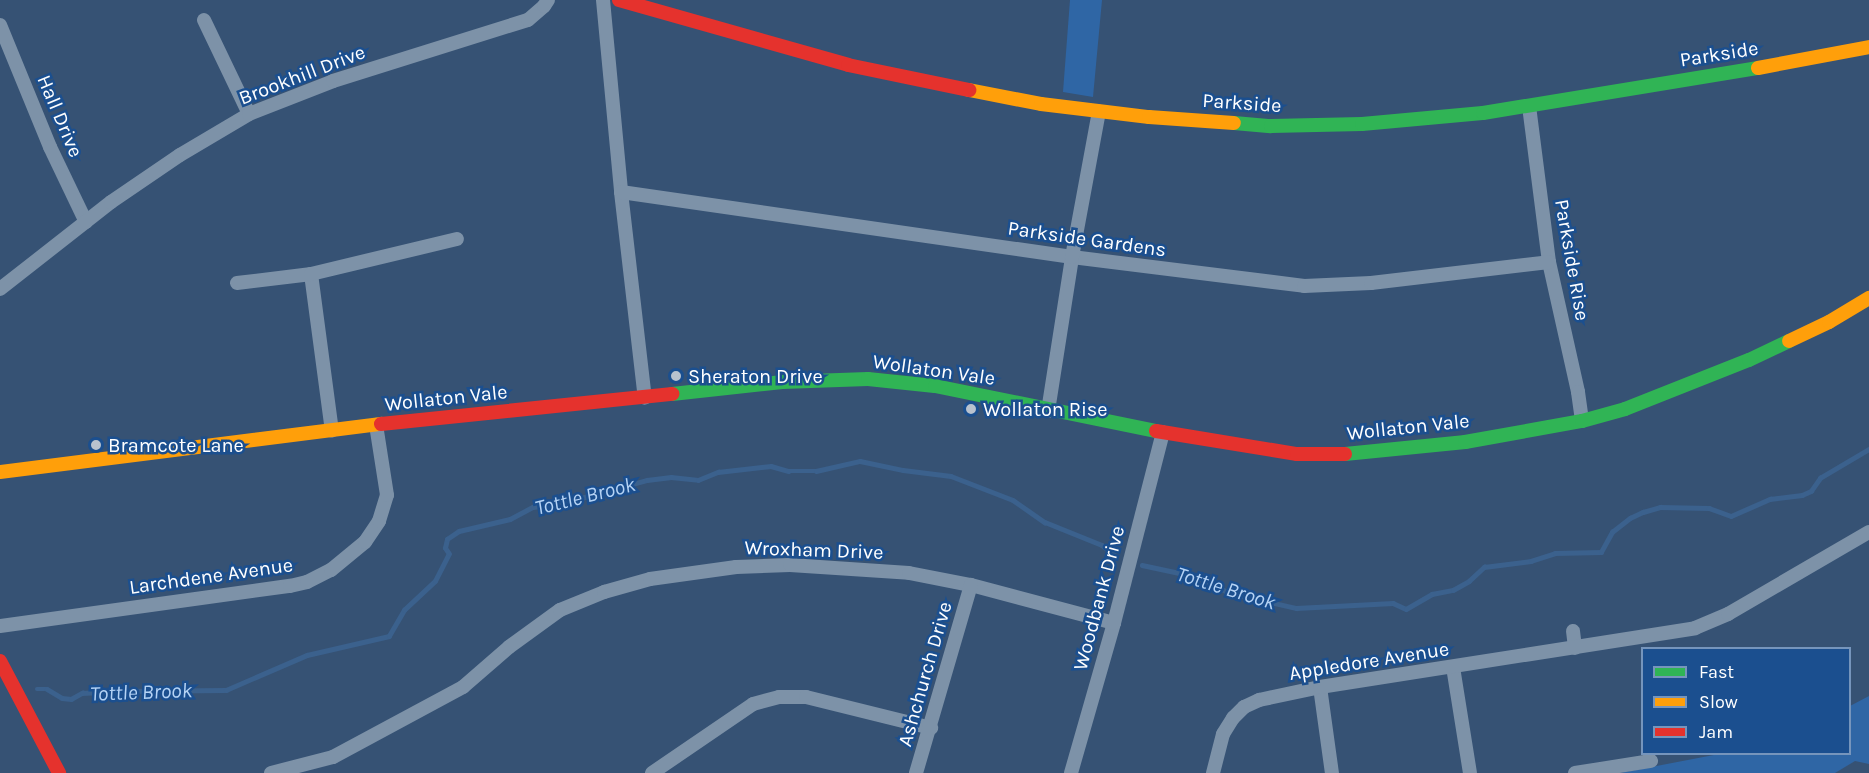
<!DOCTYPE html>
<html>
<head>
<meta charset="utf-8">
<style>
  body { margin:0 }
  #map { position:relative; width:1869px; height:773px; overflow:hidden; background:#365274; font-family:Karla,sans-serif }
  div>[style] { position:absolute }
  .green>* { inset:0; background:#2f66a5 }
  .stream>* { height:4.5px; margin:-2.25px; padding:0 2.25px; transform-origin:2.25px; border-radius:2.25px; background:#3b618d }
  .street>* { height:14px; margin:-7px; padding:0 7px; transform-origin:7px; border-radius:7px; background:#7d92a8 }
  .fast>* { height:14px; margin:-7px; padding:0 7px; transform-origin:7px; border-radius:7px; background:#30b455 }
  .slow>* { height:14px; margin:-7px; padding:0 7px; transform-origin:7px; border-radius:7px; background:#ff9f0a }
  .jam>* { height:14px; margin:-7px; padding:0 7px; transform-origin:7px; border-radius:7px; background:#e5322d }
  .dots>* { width:16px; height:16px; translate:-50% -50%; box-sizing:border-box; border:3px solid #1b4f8f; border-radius:50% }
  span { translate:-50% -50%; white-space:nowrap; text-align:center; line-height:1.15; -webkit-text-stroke:5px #1b4f8f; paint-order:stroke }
  .street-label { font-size:20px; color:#fff }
  .poi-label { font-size:20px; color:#fff }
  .left { translate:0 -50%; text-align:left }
  .water-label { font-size:21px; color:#b5d3f5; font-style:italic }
  .legend { position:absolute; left:1641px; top:647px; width:210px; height:108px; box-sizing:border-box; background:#1b4f8f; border:2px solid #7695bc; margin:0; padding:8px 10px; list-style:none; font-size:18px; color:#fff }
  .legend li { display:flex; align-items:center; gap:12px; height:30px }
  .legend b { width:30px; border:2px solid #7695bc }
</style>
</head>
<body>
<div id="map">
  <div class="green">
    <div style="clip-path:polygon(1070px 0,1102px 0,1093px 97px,1063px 92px)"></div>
    <div style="clip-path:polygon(1869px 696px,1869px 764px,1855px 761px,1835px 773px,1620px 773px,1719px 754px,1850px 754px,1850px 706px)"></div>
  </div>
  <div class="stream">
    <div style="left:1142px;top:565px;width:57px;rotate:12.1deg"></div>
    <div style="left:1198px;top:577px;width:36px;rotate:27deg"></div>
    <div style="left:1230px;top:593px;width:68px;rotate:12.8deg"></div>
    <div style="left:1296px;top:608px;width:97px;rotate:-3deg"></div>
    <div style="left:1393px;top:603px;width:14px;rotate:25deg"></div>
    <div style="left:1406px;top:609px;width:30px;rotate:-30deg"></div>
    <div style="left:1432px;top:594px;width:21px;rotate:-11deg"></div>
    <div style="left:1453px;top:590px;width:18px;rotate:-29deg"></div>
    <div style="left:1469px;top:581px;width:21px;rotate:-43deg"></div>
    <div style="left:1484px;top:567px;width:47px;rotate:-7.3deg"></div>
    <div style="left:1531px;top:561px;width:25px;rotate:-18deg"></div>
    <div style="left:1555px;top:553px;width:46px;rotate:-1.2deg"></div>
    <div style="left:1601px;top:552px;width:23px;rotate:-61deg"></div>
    <div style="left:1612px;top:532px;width:23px;rotate:-38deg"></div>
    <div style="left:1630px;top:518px;width:14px;rotate:-25deg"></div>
    <div style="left:1643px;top:512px;width:18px;rotate:-16deg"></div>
    <div style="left:1660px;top:507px;width:49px;rotate:1.2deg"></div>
    <div style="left:1709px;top:508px;width:23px;rotate:20deg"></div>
    <div style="left:1731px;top:516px;width:43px;rotate:-23.6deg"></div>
    <div style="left:1770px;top:499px;width:32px;rotate:-7deg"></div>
    <div style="left:1802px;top:495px;width:10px;rotate:-24deg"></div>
    <div style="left:1811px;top:491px;width:16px;rotate:-55deg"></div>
    <div style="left:1820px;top:478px;width:57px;rotate:-30.6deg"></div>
    <div style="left:37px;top:689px;width:10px"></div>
    <div style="left:47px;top:689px;width:17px;rotate:31deg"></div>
    <div style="left:62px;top:698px;width:9px;rotate:6deg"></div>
    <div style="left:71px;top:699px;width:13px;rotate:-29deg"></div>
    <div style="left:82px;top:693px;width:37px;rotate:-3deg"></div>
    <div style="left:119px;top:691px;width:107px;rotate:-0.5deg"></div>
    <div style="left:226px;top:690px;width:88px;rotate:-23.4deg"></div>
    <div style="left:307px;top:655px;width:84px;rotate:-13deg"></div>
    <div style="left:389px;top:636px;width:30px;rotate:-60deg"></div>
    <div style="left:404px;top:610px;width:42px;rotate:-43.1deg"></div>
    <div style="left:435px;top:581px;width:30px;rotate:-63deg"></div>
    <div style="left:449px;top:554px;width:7px;rotate:-124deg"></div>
    <div style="left:445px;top:548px;width:9px;rotate:-77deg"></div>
    <div style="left:447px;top:539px;width:14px;rotate:-34deg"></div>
    <div style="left:459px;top:531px;width:52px;rotate:-13.2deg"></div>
    <div style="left:510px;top:519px;width:26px;rotate:-28deg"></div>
    <div style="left:533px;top:507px;width:30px;rotate:-8deg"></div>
    <div style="left:563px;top:503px;width:87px;rotate:-15.3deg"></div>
    <div style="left:647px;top:480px;width:24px;rotate:-7deg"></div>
    <div style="left:671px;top:477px;width:27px;rotate:6deg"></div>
    <div style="left:698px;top:480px;width:22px;rotate:-22deg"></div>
    <div style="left:718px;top:472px;width:53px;rotate:-6.5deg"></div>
    <div style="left:771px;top:466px;width:18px;rotate:16deg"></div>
    <div style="left:788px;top:471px;width:28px"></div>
    <div style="left:816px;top:471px;width:45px;rotate:-12.8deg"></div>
    <div style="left:860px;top:461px;width:44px;rotate:11.8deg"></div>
    <div style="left:903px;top:470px;width:48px;rotate:7.1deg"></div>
    <div style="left:951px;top:476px;width:66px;rotate:21.2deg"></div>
    <div style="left:1013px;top:500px;width:39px;rotate:35deg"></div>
    <div style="left:1045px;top:522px;width:61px;rotate:22deg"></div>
    <div style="left:1102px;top:545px;width:16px;rotate:38deg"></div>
  </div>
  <div class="street">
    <div style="left:603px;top:0;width:193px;rotate:84.6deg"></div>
    <div style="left:621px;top:192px;width:207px;rotate:83.4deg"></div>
    <div style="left:204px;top:20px;width:104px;rotate:64.4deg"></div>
    <div style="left:0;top:25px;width:132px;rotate:67.7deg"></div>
    <div style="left:50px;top:147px;width:83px;rotate:64.4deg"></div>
    <div style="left:1529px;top:106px;width:157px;rotate:82.7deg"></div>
    <div style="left:1549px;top:262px;width:133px;rotate:77.4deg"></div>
    <div style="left:1578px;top:392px;width:29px;rotate:82deg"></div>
    <div style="left:621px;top:192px;width:456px;rotate:8.2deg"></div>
    <div style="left:1072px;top:257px;width:234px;rotate:7.1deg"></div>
    <div style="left:1304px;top:286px;width:67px;rotate:-2.6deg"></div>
    <div style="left:1371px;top:283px;width:179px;rotate:-6.7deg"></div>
    <div style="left:311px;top:274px;width:158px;rotate:82.4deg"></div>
    <div style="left:237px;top:283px;width:75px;rotate:-6.9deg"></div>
    <div style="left:311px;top:274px;width:150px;rotate:-13.5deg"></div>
    <div style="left:0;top:289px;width:141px;rotate:-38.1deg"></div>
    <div style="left:111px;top:202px;width:83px;rotate:-34.3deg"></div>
    <div style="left:180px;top:155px;width:80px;rotate:-30.7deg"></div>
    <div style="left:249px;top:114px;width:90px;rotate:-21.4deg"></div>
    <div style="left:333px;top:81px;width:204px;rotate:-17.4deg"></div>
    <div style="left:528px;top:20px;width:21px;rotate:-41deg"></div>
    <div style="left:544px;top:6px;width:7px;rotate:-56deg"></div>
    <div style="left:1048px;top:411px;width:156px;rotate:-81.1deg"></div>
    <div style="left:1072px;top:257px;width:148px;rotate:-79.5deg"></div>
    <div style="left:0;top:626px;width:293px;rotate:-7.9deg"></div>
    <div style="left:290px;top:586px;width:17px;rotate:-13deg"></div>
    <div style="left:307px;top:582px;width:27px;rotate:-27deg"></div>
    <div style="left:331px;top:570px;width:44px;rotate:-39.5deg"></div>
    <div style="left:365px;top:542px;width:25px;rotate:-56deg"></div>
    <div style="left:379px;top:521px;width:27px;rotate:-73deg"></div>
    <div style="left:387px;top:495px;width:71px;rotate:-98.9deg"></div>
    <div style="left:1573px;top:631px;width:17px;rotate:83deg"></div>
    <div style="left:1453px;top:667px;width:107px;rotate:80.9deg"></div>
    <div style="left:1320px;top:687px;width:87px;rotate:82.1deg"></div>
    <div style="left:271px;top:773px;width:64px;rotate:-14.5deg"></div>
    <div style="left:333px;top:757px;width:148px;rotate:-28.3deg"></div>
    <div style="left:463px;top:687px;width:61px;rotate:-41deg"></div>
    <div style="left:509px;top:647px;width:63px;rotate:-36deg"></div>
    <div style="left:560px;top:610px;width:48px;rotate:-22.2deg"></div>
    <div style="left:604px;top:592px;width:48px;rotate:-15.8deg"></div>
    <div style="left:650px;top:579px;width:87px;rotate:-7.9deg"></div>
    <div style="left:736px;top:567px;width:54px;rotate:-2.1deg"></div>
    <div style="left:790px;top:565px;width:119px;rotate:3.8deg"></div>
    <div style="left:909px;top:573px;width:63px;rotate:11deg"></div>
    <div style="left:971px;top:585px;width:148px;rotate:14.9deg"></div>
    <div style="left:652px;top:773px;width:122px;rotate:-34.3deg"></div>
    <div style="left:753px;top:704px;width:27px;rotate:-15deg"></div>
    <div style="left:779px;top:697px;width:27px"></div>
    <div style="left:806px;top:697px;width:129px;rotate:13.9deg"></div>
    <div style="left:916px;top:773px;width:196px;rotate:-73.7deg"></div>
    <div style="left:1071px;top:773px;width:156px;rotate:-74deg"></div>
    <div style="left:1114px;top:623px;width:197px;rotate:-75.6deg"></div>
    <div style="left:1213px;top:773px;width:40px;rotate:-75.6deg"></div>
    <div style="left:1223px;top:734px;width:19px;rotate:-58deg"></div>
    <div style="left:1233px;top:718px;width:16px;rotate:-45deg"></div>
    <div style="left:1244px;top:707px;width:17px;rotate:-25deg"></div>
    <div style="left:1259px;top:700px;width:62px;rotate:-12deg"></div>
    <div style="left:1320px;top:687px;width:380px;rotate:-8.9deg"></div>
    <div style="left:1695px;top:628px;width:36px;rotate:-23deg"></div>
    <div style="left:1728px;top:614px;width:163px;rotate:-30.2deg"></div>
    <div style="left:1575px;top:773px;width:77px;rotate:-9deg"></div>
  </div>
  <div class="fast">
    <div style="left:1234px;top:123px;width:37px;rotate:5deg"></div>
    <div style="left:1271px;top:126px;width:91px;rotate:-1.3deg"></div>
    <div style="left:1362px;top:124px;width:121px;rotate:-5.2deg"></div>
    <div style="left:1483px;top:113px;width:279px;rotate:-9.3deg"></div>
    <div style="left:672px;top:394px;width:111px;rotate:-6.2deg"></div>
    <div style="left:782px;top:382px;width:86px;rotate:-2deg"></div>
    <div style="left:868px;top:379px;width:67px;rotate:6deg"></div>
    <div style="left:935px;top:386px;width:226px;rotate:11.5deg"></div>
    <div style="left:1345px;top:454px;width:121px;rotate:-5.7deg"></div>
    <div style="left:1465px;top:442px;width:119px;rotate:-10.2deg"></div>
    <div style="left:1582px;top:421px;width:45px;rotate:-15.6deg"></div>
    <div style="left:1625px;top:409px;width:133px;rotate:-21.6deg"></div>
    <div style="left:1749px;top:360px;width:44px;rotate:-25.4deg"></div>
  </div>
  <div class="slow">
    <div style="left:1758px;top:68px;width:113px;rotate:-10.7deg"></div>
    <div style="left:969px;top:90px;width:73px;rotate:11deg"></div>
    <div style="left:1041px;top:104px;width:109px;rotate:6.9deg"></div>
    <div style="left:1149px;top:117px;width:85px;rotate:4deg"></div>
    <div style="left:1789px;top:341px;width:44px;rotate:-25.4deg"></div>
    <div style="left:1829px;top:322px;width:47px;rotate:-31deg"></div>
    <div style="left:0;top:472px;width:384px;rotate:-7.2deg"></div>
  </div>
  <div class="jam">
    <div style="left:619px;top:0;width:238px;rotate:15.8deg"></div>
    <div style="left:848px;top:65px;width:124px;rotate:11.7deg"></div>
    <div style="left:381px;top:424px;width:293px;rotate:-5.9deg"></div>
    <div style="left:1156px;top:431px;width:143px;rotate:9.3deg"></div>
    <div style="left:1297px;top:454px;width:48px"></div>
    <div style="left:0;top:661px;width:127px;rotate:62.2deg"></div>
  </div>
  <div class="dots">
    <div style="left:676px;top:376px;background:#b9c2ce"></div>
    <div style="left:971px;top:409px;background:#b9c2ce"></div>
    <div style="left:96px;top:445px;background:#b9c2ce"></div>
  </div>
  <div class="street-label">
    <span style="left:1719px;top:54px;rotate:-9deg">Parkside</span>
    <span style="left:302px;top:75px;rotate:-21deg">Brookhill Drive</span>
    <span style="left:1242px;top:103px;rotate:4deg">Parkside</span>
    <span style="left:60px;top:116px;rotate:67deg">Hall Drive</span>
    <span style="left:1087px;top:239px;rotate:8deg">Parkside Gardens</span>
    <span style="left:1572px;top:260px;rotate:80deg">Parkside Rise</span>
    <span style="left:934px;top:370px;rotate:8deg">Wollaton Vale</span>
    <span style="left:446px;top:398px;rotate:-6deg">Wollaton Vale</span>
    <span style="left:1408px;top:427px;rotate:-6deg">Wollaton Vale</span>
    <span style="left:814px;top:550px;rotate:2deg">Wroxham Drive</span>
    <span style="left:211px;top:576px;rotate:-8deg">Larchdene Avenue</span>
    <span style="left:1099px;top:598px;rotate:-75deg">Woodbank Drive</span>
    <span style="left:1369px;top:661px;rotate:-9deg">Appledore Avenue</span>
    <span style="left:925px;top:674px;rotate:-74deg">Ashchurch Drive</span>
  </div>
  <div class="poi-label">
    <span class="left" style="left:688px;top:376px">Sheraton Drive</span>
    <span class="left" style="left:983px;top:409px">Wollaton Rise</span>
    <span class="left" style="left:108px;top:445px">Bramcote Lane</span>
  </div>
  <div class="water-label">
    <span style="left:585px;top:496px;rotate:-14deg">Tottle Brook</span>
    <span style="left:1226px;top:588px;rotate:17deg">Tottle Brook</span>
    <span style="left:141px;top:692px;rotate:-2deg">Tottle Brook</span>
  </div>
  <ul class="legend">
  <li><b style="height:8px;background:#30b455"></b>Fast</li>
  <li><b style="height:8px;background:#ff9f0a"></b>Slow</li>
  <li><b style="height:8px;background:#e5322d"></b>Jam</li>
  </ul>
</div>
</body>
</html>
